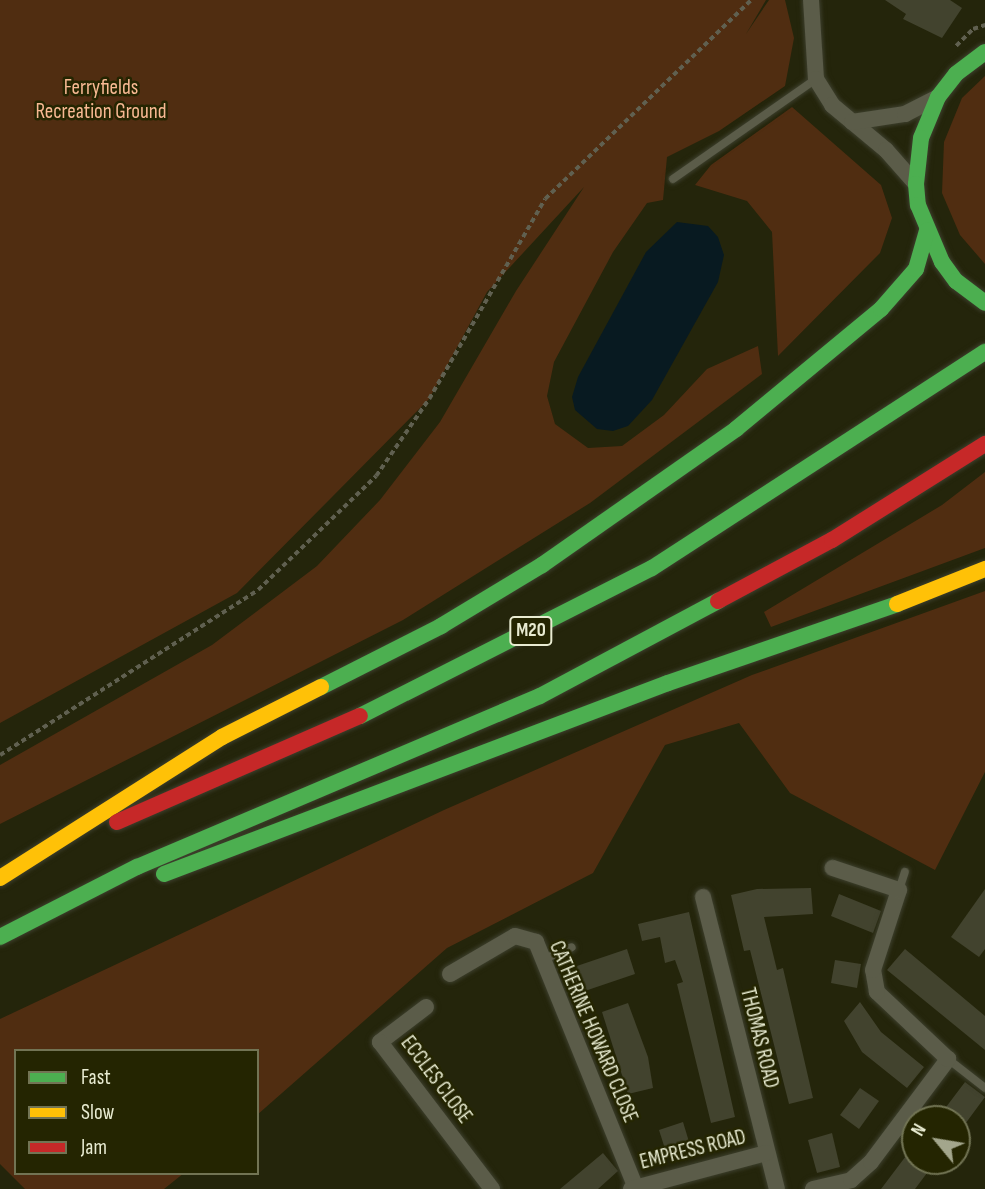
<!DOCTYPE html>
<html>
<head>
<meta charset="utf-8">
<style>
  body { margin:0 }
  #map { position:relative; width:985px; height:1189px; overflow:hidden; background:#24250b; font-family:"Sofia Sans Condensed",sans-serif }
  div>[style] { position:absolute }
  .green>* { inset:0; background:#502d11 }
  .water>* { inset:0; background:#081a21 }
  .building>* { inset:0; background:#42432e }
  .path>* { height:3.5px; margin-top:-1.75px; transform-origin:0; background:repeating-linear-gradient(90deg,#606050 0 5px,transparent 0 8.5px) }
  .roads { filter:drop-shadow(0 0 2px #3d3f2d) drop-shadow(0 0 2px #3d3f2d) }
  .lane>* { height:8px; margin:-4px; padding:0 4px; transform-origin:4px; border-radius:4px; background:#5b5c49 }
  .street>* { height:16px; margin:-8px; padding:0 8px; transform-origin:8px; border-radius:8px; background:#5b5c49 }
  .fast>* { height:16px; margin:-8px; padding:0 8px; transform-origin:8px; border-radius:8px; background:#4caf50 }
  .slow>* { height:16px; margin:-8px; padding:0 8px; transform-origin:8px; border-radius:8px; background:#ffc107 }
  .jam>* { height:16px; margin:-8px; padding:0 8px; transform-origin:8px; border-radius:8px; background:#c62828 }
  span { translate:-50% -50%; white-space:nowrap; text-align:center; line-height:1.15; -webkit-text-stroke:5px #242501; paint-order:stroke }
  .shield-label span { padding:2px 5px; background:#242501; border:2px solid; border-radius:5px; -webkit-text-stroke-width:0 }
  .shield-label { font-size:19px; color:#e8ebd1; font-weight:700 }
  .park-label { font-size:21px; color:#f8b993 }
  .street-label { font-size:21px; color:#e8ebd1 }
  .legend { position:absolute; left:14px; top:1049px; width:245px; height:126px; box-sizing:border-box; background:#242501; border:2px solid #727454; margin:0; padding:9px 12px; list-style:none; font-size:21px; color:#e8ebd1 }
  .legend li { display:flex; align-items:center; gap:14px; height:35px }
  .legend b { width:35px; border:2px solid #727454 }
  .north { position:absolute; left:901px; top:1105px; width:70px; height:70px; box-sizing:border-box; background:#242501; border:2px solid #727454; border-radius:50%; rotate:300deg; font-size:19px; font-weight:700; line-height:28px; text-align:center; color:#e8ebd1 }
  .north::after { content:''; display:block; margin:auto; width:24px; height:32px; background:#a3a68c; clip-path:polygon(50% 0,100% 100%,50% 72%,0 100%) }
</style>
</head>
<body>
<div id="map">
  <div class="green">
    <div style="clip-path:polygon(0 0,766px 0,746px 34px,769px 0,785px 0,794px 38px,785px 86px,719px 131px,667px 157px,663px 200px,647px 203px,613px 252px,554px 362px,547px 396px,555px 424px,588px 448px,622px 446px,664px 415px,707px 369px,758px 346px,762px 374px,590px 503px,403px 620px,0 824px,0 765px,212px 645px,317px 566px,380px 500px,440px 422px,516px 291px,584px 187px,487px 292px,429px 399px,237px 593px,0 723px)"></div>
    <div style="clip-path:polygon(985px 76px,985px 264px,960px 235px,942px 193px,944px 142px,962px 98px)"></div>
    <div style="clip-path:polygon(792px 107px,881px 185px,892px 218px,880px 253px,778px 356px,772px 232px,747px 201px,695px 185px,711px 165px)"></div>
    <div style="clip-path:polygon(985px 472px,985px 548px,771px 627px,764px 612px,942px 505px)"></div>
    <div style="clip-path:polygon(985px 591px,985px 772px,935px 870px,790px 793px,739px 723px,665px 745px,593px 873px,447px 948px,257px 1115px,257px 1051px,16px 1051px,16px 1173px,184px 1173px,164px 1189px,25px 1189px,0 1164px,0 1019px,444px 810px,752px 675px)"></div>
  </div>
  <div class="water">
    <div style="clip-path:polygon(677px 222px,708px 226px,718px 237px,724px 255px,718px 282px,652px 400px,628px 426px,613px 431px,597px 429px,575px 410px,572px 397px,578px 377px,646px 252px)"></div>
  </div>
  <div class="building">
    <div style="clip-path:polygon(885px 0,950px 0,962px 8px,942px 38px,903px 19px,906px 14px)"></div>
    <div style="clip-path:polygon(811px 888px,813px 914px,764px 917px,777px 970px,783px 968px,813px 1098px,789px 1104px,750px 950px,744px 951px,731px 895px,757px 889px)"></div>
    <div style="clip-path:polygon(985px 889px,985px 949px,979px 957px,951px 937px)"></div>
    <div style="clip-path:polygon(839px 894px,881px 911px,873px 933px,831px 916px)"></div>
    <div style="clip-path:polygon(689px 912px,735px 1117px,711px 1123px,677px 984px,683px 982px,675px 960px,665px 963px,660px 937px,642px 941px,638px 924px)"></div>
    <div style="clip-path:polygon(627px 949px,635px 974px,576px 994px,568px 969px)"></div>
    <div style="clip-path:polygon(905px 949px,985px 1016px,985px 1050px,887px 970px)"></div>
    <div style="clip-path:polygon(835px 960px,861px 964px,857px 988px,831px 983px)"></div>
    <div style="clip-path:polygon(860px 1002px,881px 1032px,924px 1067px,907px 1088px,862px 1052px,844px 1021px)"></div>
    <div style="clip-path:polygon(628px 1003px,648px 1057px,653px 1088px,628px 1094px,602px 1012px)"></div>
    <div style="clip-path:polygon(965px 1082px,985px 1097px,957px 1135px,957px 1119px,937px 1119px)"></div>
    <div style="clip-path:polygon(860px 1088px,879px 1101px,859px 1129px,840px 1115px)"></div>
    <div style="clip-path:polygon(683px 1122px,690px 1145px,666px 1152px,659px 1130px)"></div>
    <div style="clip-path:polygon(832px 1133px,840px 1167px,817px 1173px,808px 1140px)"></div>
    <div style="clip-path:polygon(915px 1144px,915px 1161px,936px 1161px,915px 1189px,881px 1189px)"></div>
    <div style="clip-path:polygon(603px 1153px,618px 1171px,598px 1189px,560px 1189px)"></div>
  </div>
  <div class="path">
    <div style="left:956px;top:46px;width:24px;rotate:-45deg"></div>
    <div style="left:973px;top:29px;width:13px;rotate:-18deg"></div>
    <div style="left:0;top:755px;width:306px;rotate:-32.6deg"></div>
    <div style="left:258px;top:590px;width:164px;rotate:-44deg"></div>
    <div style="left:376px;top:476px;width:93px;rotate:-55.5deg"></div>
    <div style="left:429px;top:399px;width:231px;rotate:-59.9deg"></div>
    <div style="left:545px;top:199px;width:286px;rotate:-44deg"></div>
  </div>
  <div class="roads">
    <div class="lane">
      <div style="left:673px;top:179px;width:174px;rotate:-35deg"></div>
      <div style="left:899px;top:890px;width:19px;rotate:-72deg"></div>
      <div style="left:544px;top:959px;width:30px;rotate:-23deg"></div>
      <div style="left:948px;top:1059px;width:47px;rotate:38.1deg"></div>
    </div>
    <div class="street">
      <div style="left:811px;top:0;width:79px;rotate:86.4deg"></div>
      <div style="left:816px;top:79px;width:31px;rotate:58deg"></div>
      <div style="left:832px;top:105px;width:70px;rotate:39.8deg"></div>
      <div style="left:886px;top:150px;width:45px;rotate:48.6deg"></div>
      <div style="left:852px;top:122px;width:54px;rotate:-8.6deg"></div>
      <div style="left:905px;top:114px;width:37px;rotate:-27deg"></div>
      <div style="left:703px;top:897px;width:301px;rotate:75.8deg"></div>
      <div style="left:450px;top:974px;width:75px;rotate:-30.3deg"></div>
      <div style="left:515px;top:936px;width:22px;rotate:16deg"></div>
      <div style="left:536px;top:942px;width:263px;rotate:67.9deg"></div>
      <div style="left:426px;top:1007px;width:58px;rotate:142.7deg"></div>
      <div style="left:380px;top:1042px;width:185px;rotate:52.7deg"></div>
      <div style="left:631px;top:1189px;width:140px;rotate:-14.9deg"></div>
      <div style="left:813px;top:1189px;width:39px;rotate:-13deg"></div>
      <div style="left:851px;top:1180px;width:27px;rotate:-42deg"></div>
      <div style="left:871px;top:1162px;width:129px;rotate:-53.2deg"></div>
      <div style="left:948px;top:1059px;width:98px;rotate:-136.7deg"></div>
      <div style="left:877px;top:992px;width:22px;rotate:-100deg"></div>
      <div style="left:873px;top:970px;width:84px;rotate:-72deg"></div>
      <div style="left:899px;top:890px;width:70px;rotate:-161.6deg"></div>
    </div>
    <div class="fast">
      <div style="left:985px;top:52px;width:36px;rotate:143deg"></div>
      <div style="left:956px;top:74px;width:29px;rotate:128deg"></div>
      <div style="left:938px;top:97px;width:44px;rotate:112.5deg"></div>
      <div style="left:921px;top:138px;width:46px;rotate:96.2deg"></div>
      <div style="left:916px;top:184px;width:21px;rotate:85deg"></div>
      <div style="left:918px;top:205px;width:62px;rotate:67.2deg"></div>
      <div style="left:942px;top:262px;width:24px;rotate:54deg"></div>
      <div style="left:956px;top:281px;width:36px;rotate:37deg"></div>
      <div style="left:321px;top:687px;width:135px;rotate:-26.9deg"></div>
      <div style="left:441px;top:626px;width:118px;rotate:-31.1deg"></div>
      <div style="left:542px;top:565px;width:237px;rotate:-35deg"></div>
      <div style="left:736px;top:429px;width:188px;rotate:-39.6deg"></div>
      <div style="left:881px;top:309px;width:53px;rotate:-48.8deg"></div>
      <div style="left:916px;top:269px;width:40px;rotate:-74deg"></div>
      <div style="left:360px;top:716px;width:327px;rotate:-26.9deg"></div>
      <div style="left:652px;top:568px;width:397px;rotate:-33deg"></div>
      <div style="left:164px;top:874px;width:539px;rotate:-20.76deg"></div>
      <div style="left:668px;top:683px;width:242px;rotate:-19deg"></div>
      <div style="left:0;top:937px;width:154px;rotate:-27.1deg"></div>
      <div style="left:137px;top:867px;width:438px;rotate:-23deg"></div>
      <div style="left:540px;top:696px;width:202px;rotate:-28.1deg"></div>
    </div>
    <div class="slow">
      <div style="left:897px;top:604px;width:95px;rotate:-21.7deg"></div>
      <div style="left:0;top:878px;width:263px;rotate:-32.4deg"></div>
      <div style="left:222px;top:737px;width:111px;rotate:-26.8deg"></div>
    </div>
    <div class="jam">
      <div style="left:718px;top:601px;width:129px;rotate:-28.2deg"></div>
      <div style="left:832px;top:540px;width:181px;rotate:-32.1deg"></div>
      <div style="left:117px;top:822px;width:265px;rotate:-23.6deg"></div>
    </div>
  </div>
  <div class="shield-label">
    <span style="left:531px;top:631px">M20</span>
  </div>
  <div class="park-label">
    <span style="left:101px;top:100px">Ferryfields<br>Recreation Ground</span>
  </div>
  <div class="street-label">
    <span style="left:593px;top:1032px;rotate:67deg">CATHERINE HOWARD CLOSE</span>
    <span style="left:759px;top:1038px;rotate:76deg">THOMAS ROAD</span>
    <span style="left:436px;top:1080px;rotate:53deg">ECCLES CLOSE</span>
    <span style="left:693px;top:1150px;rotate:-14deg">EMPRESS ROAD</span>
  </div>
  <ul class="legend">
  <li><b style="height:9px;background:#4caf50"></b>Fast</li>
  <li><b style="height:9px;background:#ffc107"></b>Slow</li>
  <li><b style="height:9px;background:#c62828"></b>Jam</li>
  </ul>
  <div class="north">N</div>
</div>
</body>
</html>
